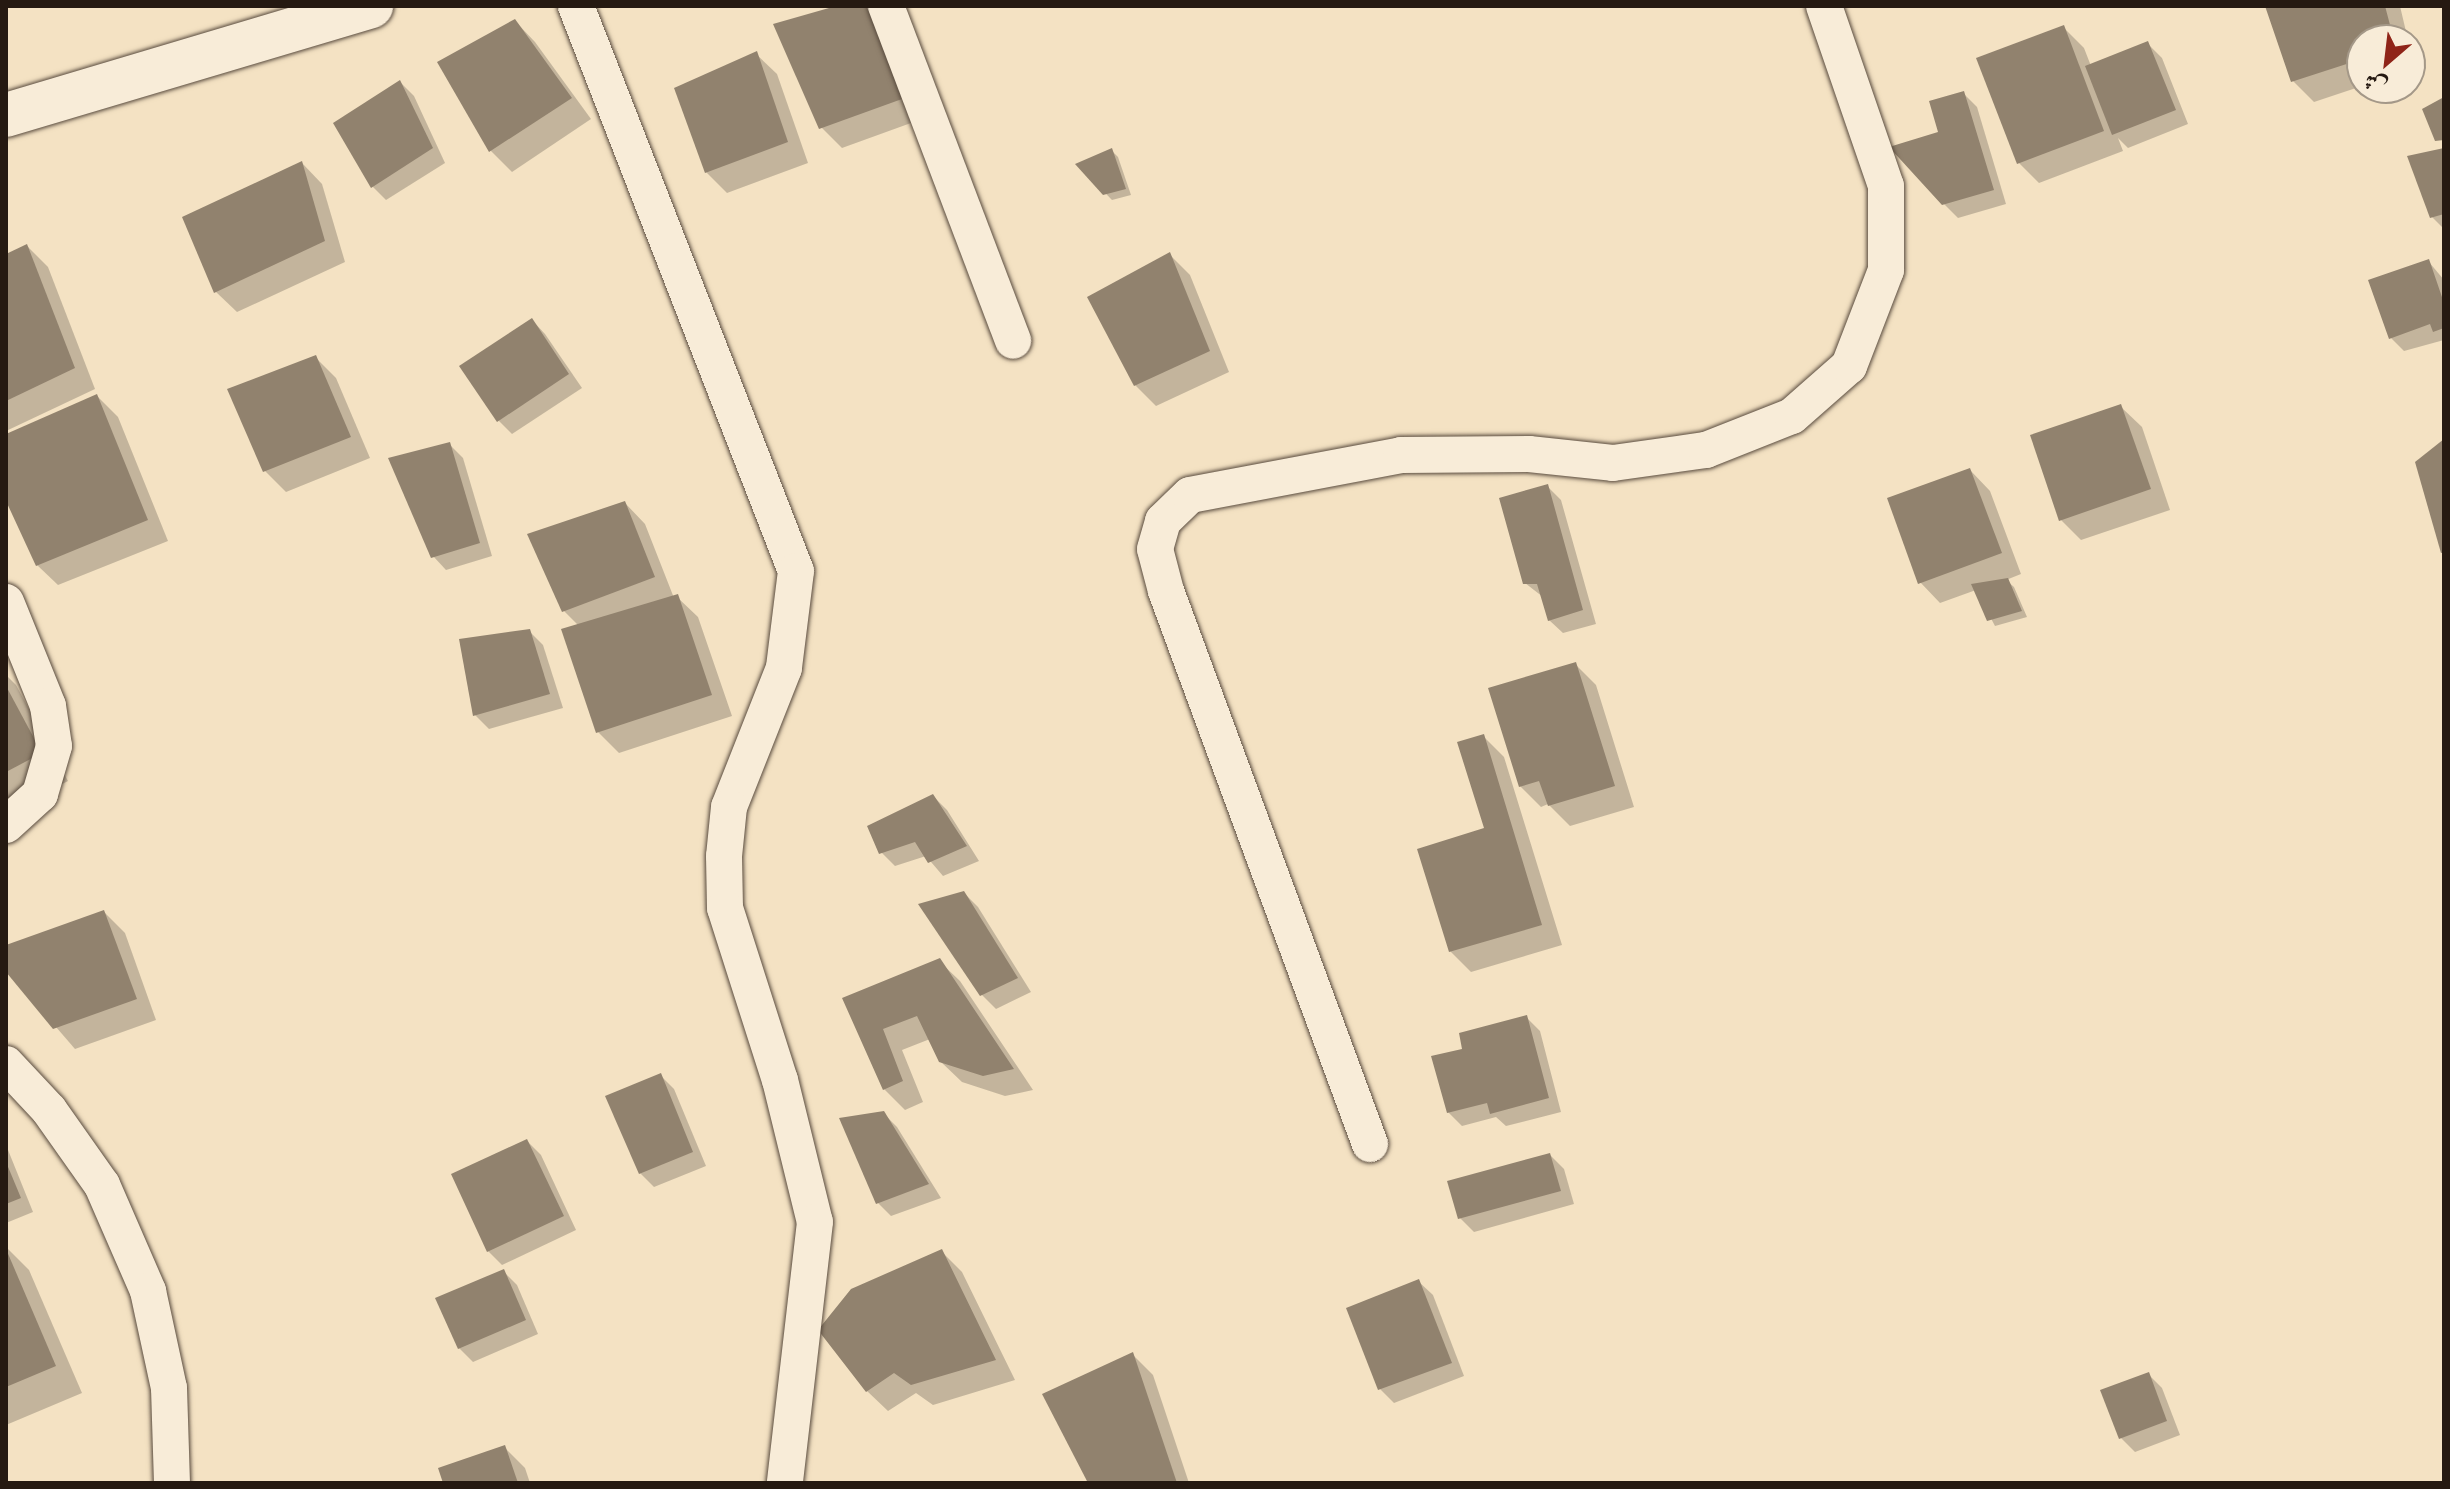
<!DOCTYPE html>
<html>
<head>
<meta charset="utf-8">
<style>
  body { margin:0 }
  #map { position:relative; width:2450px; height:1489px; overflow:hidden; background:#f4e2c3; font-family:"IM FELL Great Primer",Amiri,serif }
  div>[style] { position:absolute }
  .shadow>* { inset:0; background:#0003 }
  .building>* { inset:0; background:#91826e }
  .roads { filter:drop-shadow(0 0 2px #594b3e) drop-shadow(0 0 2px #594b3e) }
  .minor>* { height:36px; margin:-18px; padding:0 18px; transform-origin:18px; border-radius:18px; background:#f8ecd8 }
  .tertiary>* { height:44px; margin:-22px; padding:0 22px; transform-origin:22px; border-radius:22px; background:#f8ecd8 }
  span { translate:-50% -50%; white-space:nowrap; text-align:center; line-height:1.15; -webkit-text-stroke:7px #f8ecd8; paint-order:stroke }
  .frame { position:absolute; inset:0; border:8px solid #251911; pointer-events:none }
  .north { position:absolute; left:2346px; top:24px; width:80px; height:80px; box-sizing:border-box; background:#f8ecd8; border:2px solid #a49888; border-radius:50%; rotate:208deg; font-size:22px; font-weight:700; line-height:32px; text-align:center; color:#251911 }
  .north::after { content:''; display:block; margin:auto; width:28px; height:36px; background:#8f2418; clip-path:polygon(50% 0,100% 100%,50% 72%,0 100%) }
</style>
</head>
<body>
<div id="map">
  <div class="shadow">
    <div style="clip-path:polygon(843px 6px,922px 119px,842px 148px,821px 127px)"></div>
    <div style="clip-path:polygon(2267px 6px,2400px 6px,2408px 40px,2362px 40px,2362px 86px,2314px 102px,2293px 81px)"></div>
    <div style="clip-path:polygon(515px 21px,535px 42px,591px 119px,512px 172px,491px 151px,440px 62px)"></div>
    <div style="clip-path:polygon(2063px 27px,2084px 48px,2091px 66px,2148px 44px,2162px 58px,2188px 124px,2128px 148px,2118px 138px,2123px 151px,2039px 183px,2019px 163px)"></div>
    <div style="clip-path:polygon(2410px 47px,2415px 68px,2410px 70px)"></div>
    <div style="clip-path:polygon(756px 54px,777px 74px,808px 163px,727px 193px,706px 172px)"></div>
    <div style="clip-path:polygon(400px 82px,414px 96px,445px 163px,386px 200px,373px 187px)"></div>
    <div style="clip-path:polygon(1963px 93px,1977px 107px,2006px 204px,1958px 218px,1944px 204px)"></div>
    <div style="clip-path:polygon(1111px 150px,1118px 157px,1131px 195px,1112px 200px,1078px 165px)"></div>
    <div style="clip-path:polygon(2444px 150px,2444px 229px,2432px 217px)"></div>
    <div style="clip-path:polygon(302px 163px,322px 184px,345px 262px,237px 312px,216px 292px)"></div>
    <div style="clip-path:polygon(27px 246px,48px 267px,95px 389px,6px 431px,6px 256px)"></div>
    <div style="clip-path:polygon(1169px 254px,1190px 275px,1229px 372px,1156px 406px,1135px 385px)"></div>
    <div style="clip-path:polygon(2429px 262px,2444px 280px,2444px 340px,2404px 351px,2391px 338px)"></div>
    <div style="clip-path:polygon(532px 320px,545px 334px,582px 388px,512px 434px,499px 421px)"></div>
    <div style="clip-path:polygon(315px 357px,336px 378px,370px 458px,286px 492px,265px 471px)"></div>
    <div style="clip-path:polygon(97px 396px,118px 417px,168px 541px,58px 585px,37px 565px,6px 497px,6px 436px)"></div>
    <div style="clip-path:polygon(2121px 407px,2142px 427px,2170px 510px,2081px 540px,2061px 520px)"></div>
    <div style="clip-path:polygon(449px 444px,463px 458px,492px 556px,446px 570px,433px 556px)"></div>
    <div style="clip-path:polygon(1970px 470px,1990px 491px,2021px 574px,2006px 580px,2014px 587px,2027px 617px,1995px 626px,1976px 590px,1940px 603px,1920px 582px)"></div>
    <div style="clip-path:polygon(1547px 486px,1561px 500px,1596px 624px,1563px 633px,1549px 620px,1543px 597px,1525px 583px)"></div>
    <div style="clip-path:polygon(625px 503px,645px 524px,674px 598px,677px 597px,698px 617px,732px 716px,619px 753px,598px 732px,579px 626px,564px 611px)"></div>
    <div style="clip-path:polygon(529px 631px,543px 645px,563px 708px,489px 729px,475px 715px,461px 641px)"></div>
    <div style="clip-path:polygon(1575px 664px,1596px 685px,1634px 807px,1570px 826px,1548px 804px,1541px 807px,1520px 786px)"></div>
    <div style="clip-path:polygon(6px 675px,16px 685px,68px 781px,6px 813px)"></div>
    <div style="clip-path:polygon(1483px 736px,1504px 757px,1562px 945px,1471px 972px,1450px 951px,1486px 830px)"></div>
    <div style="clip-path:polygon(933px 796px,947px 810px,979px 861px,943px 876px,926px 856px,895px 866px,881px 852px)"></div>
    <div style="clip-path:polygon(964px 893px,978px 907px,1031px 992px,996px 1009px,982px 995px)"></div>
    <div style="clip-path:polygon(104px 912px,125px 933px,156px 1020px,75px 1049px,6px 969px,6px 947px)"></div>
    <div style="clip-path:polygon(939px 961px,960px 981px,1033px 1090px,1005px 1096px,962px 1082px,940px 1061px,930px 1039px,902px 1050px,923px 1102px,905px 1110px,884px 1089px,845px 1000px)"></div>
    <div style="clip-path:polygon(1526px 1017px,1540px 1031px,1561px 1112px,1506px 1126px,1496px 1117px,1462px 1126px,1448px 1112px)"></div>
    <div style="clip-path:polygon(660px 1075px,674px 1089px,706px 1166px,654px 1187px,640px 1173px)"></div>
    <div style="clip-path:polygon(883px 1113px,897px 1127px,941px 1198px,891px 1216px,877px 1202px)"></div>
    <div style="clip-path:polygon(527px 1141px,541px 1155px,576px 1230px,502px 1265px,488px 1251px)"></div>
    <div style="clip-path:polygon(6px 1145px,33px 1212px,6px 1223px)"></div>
    <div style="clip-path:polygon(1550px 1155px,1564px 1169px,1574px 1204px,1474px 1232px,1460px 1218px)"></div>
    <div style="clip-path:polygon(6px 1247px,29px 1270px,82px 1393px,6px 1425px)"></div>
    <div style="clip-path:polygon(941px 1251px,962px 1272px,1015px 1380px,933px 1405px,916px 1393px,888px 1411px,867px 1391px)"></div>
    <div style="clip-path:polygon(503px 1271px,517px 1285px,538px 1334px,473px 1362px,459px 1348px)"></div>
    <div style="clip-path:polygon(1419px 1282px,1433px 1295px,1464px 1376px,1394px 1403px,1380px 1389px)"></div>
    <div style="clip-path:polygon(1133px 1355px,1153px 1375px,1189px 1483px,1090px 1483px)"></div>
    <div style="clip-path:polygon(2148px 1374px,2162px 1388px,2180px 1435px,2135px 1452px,2121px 1438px)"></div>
    <div style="clip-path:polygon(505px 1448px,525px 1468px,530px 1483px,445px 1483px)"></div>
  </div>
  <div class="building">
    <div style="clip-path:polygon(836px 6px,873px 6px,902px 99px,819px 129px,773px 24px)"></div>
    <div style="clip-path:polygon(2265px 6px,2385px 6px,2394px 40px,2362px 40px,2362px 59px,2291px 82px)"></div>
    <div style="clip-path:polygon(515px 19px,572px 98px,489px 152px,437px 62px)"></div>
    <div style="clip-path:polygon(2064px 25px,2104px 131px,2017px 164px,1976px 58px)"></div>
    <div style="clip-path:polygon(2148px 41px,2176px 110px,2112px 135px,2085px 66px)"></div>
    <div style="clip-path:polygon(757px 51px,788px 142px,705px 173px,674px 88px)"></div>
    <div style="clip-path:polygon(400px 80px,433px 148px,371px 188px,333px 123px)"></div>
    <div style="clip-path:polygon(1964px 91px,1994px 190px,1942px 205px,1889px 147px,1938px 132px,1929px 101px)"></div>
    <div style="clip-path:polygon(2444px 97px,2444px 140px,2435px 141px,2422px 109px)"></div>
    <div style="clip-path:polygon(1112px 148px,1126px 189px,1103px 195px,1075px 164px)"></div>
    <div style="clip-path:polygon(2444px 148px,2444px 214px,2430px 218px,2407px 156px)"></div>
    <div style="clip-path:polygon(302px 161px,325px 241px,214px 293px,182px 217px)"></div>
    <div style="clip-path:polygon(27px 244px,75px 368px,6px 401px,6px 254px)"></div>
    <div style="clip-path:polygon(1170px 252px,1210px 351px,1134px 386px,1087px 297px)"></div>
    <div style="clip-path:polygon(2429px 259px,2444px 303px,2444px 328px,2433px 332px,2430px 324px,2389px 339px,2368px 280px)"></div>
    <div style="clip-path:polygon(532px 318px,569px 374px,497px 422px,459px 366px)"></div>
    <div style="clip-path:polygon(316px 355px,351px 437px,263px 472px,227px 389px)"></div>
    <div style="clip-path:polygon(97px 394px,148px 520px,36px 566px,6px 501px,6px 434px)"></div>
    <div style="clip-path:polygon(2121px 404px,2151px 489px,2059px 521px,2030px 435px)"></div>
    <div style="clip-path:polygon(2444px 439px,2444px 552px,2441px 553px,2415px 462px)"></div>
    <div style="clip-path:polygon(450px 442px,480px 543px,431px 558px,388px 458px)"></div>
    <div style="clip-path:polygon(1970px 468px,2002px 553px,1918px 584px,1887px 498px)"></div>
    <div style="clip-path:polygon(1548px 484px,1583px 610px,1548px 621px,1537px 584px,1523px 584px,1499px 498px)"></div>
    <div style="clip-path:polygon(625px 501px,655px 577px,562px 612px,527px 534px)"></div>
    <div style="clip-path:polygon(2008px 578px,2022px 611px,1987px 621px,1971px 584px)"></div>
    <div style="clip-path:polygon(678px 594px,712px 695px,596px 733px,561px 629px)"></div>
    <div style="clip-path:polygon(530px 629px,550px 694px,473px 716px,459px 639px)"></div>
    <div style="clip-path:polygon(1576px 662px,1615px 786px,1548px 806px,1539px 781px,1519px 787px,1488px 688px)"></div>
    <div style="clip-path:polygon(6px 686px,42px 753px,6px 772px)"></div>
    <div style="clip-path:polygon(1484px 734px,1542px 925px,1449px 952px,1417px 849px,1484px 828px,1457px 742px)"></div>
    <div style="clip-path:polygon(933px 794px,967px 846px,928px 863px,915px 842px,879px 854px,867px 826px)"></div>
    <div style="clip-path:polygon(964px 891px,1018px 978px,980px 996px,918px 904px)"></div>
    <div style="clip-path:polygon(104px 910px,137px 999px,53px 1029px,6px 972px,6px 945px)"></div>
    <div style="clip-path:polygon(940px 958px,1014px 1069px,983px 1076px,939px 1062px,917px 1016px,883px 1029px,903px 1081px,883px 1090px,842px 998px)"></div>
    <div style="clip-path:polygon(1527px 1015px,1549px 1098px,1490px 1114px,1487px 1103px,1447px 1113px,1431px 1056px,1462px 1049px,1459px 1033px)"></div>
    <div style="clip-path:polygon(661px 1073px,693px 1152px,639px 1174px,605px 1096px)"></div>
    <div style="clip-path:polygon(884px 1111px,929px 1184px,876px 1204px,839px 1118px)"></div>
    <div style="clip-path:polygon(527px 1139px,564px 1216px,487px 1252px,451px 1174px)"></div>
    <div style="clip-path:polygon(1550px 1153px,1561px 1191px,1458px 1219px,1447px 1181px)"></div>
    <div style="clip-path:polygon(6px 1162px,21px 1198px,6px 1204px)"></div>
    <div style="clip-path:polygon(6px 1249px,56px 1366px,6px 1387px)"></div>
    <div style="clip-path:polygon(942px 1249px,996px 1360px,911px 1385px,894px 1373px,866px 1392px,818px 1330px,851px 1289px)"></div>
    <div style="clip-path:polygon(504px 1269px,526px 1320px,458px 1349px,435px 1298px)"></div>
    <div style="clip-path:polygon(1419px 1279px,1452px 1363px,1378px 1390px,1346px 1308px)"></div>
    <div style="clip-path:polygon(1133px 1352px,1177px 1483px,1088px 1483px,1042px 1394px)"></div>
    <div style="clip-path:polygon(2149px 1372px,2167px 1421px,2119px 1439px,2100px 1390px)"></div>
    <div style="clip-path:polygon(505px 1445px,518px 1483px,443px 1483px,438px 1468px)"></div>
  </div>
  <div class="roads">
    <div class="minor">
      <div style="left:576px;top:6px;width:606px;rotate:68.73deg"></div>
      <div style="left:796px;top:571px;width:98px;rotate:97.1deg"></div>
      <div style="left:784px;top:668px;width:149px;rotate:111.6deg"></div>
      <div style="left:729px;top:807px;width:49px;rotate:95.8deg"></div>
      <div style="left:724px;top:856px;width:52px;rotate:88.9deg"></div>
      <div style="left:725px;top:908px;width:181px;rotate:72.3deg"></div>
      <div style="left:780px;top:1080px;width:146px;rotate:76.2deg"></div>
      <div style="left:815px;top:1222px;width:263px;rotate:96.6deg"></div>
      <div style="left:886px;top:6px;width:358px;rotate:69.2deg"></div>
      <div style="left:6px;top:602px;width:112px;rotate:68deg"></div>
      <div style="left:48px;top:706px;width:40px;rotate:81.5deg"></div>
      <div style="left:54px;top:746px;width:50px;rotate:106.3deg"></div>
      <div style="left:40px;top:794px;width:46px;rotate:137.6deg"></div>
      <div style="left:6px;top:1064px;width:63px;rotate:46.9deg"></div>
      <div style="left:49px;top:1110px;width:92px;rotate:54.8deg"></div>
      <div style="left:102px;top:1185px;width:116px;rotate:66.5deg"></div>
      <div style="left:148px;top:1291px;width:99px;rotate:77.8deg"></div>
      <div style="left:169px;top:1388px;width:95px;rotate:88.2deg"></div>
      <div style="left:1370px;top:1144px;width:589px;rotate:-110.25deg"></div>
      <div style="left:1166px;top:591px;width:43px;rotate:-104.7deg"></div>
      <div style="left:1155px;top:549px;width:29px;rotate:-74deg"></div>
      <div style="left:1163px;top:521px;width:37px;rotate:-44deg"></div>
      <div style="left:1190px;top:495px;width:215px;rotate:-10.7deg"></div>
      <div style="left:1401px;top:455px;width:128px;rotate:-0.4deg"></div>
      <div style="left:1529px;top:454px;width:84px;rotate:6.1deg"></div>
      <div style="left:1613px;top:463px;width:94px;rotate:-8deg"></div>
      <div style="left:1706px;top:450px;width:92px;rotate:-21.6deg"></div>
      <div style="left:1792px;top:416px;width:76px;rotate:-41.3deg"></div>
      <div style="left:1849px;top:366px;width:103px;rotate:-68.9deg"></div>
      <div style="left:1886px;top:270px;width:84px;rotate:-90deg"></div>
      <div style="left:1886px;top:186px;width:190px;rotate:-109deg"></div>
    </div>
    <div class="tertiary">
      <div style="left:6px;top:115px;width:381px;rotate:-16.6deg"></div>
    </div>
  </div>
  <div class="frame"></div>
  <div class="north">ش</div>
</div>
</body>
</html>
